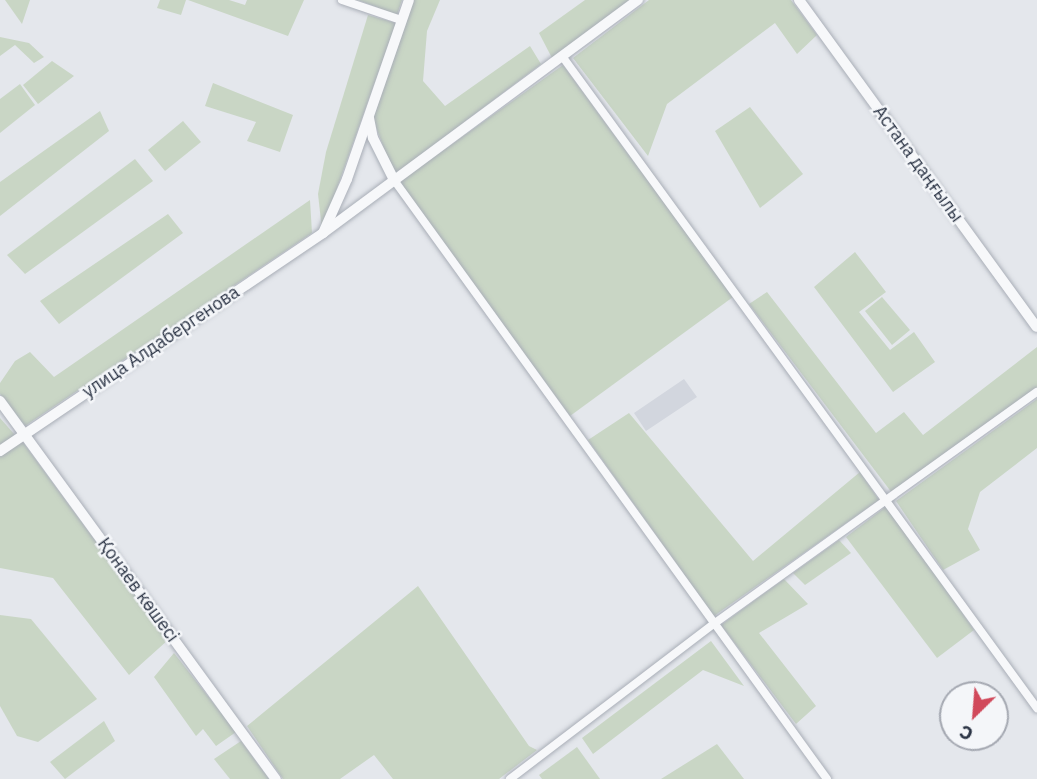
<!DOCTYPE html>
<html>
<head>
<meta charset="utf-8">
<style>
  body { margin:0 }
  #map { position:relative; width:1037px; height:779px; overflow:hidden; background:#e4e7ec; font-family:"IBM Plex Sans",sans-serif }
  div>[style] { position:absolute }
  .built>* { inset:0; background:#d2d6de }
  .green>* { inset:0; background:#c9d6c5 }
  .roads { filter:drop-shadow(0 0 2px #a9aeb7) drop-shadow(0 0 2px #a9aeb7) }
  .minor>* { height:8px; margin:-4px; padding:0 4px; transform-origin:4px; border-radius:4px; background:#f7f8fa }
  .tertiary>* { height:10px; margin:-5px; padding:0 5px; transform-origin:5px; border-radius:5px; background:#f7f8fa }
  span { translate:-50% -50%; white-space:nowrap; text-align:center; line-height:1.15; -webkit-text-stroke:5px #f4f6f9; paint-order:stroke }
  .street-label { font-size:18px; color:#2b3445 }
  .north { position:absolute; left:939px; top:681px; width:70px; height:70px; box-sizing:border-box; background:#f4f6f9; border:2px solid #a4a8b1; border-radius:50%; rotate:205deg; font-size:19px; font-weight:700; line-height:28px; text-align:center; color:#2b3445 }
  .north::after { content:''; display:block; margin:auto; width:24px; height:32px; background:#d1495b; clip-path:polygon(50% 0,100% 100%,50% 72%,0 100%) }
</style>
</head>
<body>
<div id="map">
  <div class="built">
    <div style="clip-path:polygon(684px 379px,697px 397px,646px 431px,634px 413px)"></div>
  </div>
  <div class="green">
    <div style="clip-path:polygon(5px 0,30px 0,22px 24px)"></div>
    <div style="clip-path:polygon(160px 0,186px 0,181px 15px,157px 8px)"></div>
    <div style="clip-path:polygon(188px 0,229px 0,245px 5px,247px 0,304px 0,288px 36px)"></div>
    <div style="clip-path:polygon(358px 0,402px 0,397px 15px)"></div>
    <div style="clip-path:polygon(413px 0,440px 0,427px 31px,423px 81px,445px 106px,530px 46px,541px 64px,394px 175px,373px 119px)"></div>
    <div style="clip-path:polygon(585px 0,630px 0,552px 58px,539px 33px)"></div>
    <div style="clip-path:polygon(649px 0,791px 0,817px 35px,797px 54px,775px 23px,667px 104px,648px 156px,573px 58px)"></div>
    <div style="clip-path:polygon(368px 15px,396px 23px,322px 230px,318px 194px,326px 152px)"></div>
    <div style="clip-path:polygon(0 37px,29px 43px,44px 57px,34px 63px,15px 45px,0 56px)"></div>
    <div style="clip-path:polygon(52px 61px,74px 76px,38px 104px,23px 85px)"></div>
    <div style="clip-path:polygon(563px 65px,733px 297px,570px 416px,399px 182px)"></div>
    <div style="clip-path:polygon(213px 83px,293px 115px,280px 152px,247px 141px,256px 122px,205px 106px)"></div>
    <div style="clip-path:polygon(20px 84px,35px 105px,0 133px,0 99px)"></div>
    <div style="clip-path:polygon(750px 107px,803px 174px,760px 208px,715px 131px)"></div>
    <div style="clip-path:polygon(100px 111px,109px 131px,0 216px,0 182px)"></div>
    <div style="clip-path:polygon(183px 121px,201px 142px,165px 171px,148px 150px)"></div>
    <div style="clip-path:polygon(135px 159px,153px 181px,25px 274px,7px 255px)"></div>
    <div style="clip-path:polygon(310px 200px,312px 233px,25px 426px,0 394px,0 383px,15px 361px,30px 352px,54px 377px)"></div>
    <div style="clip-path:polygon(168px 214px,183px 233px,59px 324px,40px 301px)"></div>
    <div style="clip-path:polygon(855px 252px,886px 292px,859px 312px,890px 350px,914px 332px,935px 362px,893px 392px,814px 287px)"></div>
    <div style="clip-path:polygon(767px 292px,876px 433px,904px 412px,923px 435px,1037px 347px,1037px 389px,892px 493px,749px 304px)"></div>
    <div style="clip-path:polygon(882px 297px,910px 330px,892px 345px,865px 311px)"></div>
    <div style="clip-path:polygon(1037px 399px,1037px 448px,980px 492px,968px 529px,980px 550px,943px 570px,896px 501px)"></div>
    <div style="clip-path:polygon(629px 413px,753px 561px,860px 472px,879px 500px,714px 616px,588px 440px)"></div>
    <div style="clip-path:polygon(0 418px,15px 435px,0 446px)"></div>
    <div style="clip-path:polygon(22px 441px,168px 640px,129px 675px,53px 578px,0 568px,0 457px)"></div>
    <div style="clip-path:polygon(888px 505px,974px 630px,937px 658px,846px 537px)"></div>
    <div style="clip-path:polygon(839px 540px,851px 553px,805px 585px,793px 573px)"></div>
    <div style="clip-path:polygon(784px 579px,808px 604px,759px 633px,816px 706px,796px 724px,721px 625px)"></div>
    <div style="clip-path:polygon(418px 586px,529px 746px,537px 750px,499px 779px,393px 779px,374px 755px,340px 779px,283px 779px,247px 726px)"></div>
    <div style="clip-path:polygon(0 615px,31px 619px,97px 699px,38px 742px,17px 736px,0 706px)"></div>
    <div style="clip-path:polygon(711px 641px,744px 686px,703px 670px,593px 754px,582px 738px)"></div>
    <div style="clip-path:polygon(174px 653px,236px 732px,216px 746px,203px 729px,196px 736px,154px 677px)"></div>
    <div style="clip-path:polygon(104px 721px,115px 741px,65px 779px,50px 762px)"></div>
    <div style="clip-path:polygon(241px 741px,269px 779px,230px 779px,214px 759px)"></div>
    <div style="clip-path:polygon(717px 744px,744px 779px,661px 779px)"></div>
    <div style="clip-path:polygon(577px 747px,600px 779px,542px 779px,539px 775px)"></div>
  </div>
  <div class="roads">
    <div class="minor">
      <div style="left:342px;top:0;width:62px;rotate:18.7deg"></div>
      <div style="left:562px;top:56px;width:807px;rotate:53.93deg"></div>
      <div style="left:394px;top:180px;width:739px;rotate:54.14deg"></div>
      <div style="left:510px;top:779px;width:258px;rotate:-37.3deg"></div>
      <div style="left:715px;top:623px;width:396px;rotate:-35.7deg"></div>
    </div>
    <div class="tertiary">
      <div style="left:799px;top:0;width:404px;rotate:54deg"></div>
      <div style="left:369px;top:118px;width:20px;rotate:79deg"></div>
      <div style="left:373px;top:138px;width:47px;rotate:63.4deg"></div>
      <div style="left:323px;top:233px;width:59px;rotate:-66deg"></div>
      <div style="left:347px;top:179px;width:189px;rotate:-70.9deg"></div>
      <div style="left:0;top:401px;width:468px;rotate:53.9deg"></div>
      <div style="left:0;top:451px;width:390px;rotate:-34deg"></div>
      <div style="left:323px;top:233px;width:392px;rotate:-36.5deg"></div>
    </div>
  </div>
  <div class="street-label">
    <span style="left:918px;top:164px;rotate:54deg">Астана даңғылы</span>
    <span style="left:161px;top:342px;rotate:-34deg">улица Алдабергенова</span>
    <span style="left:138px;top:590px;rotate:54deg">Қонаев көшесі</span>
  </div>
  <div class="north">С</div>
</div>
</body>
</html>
